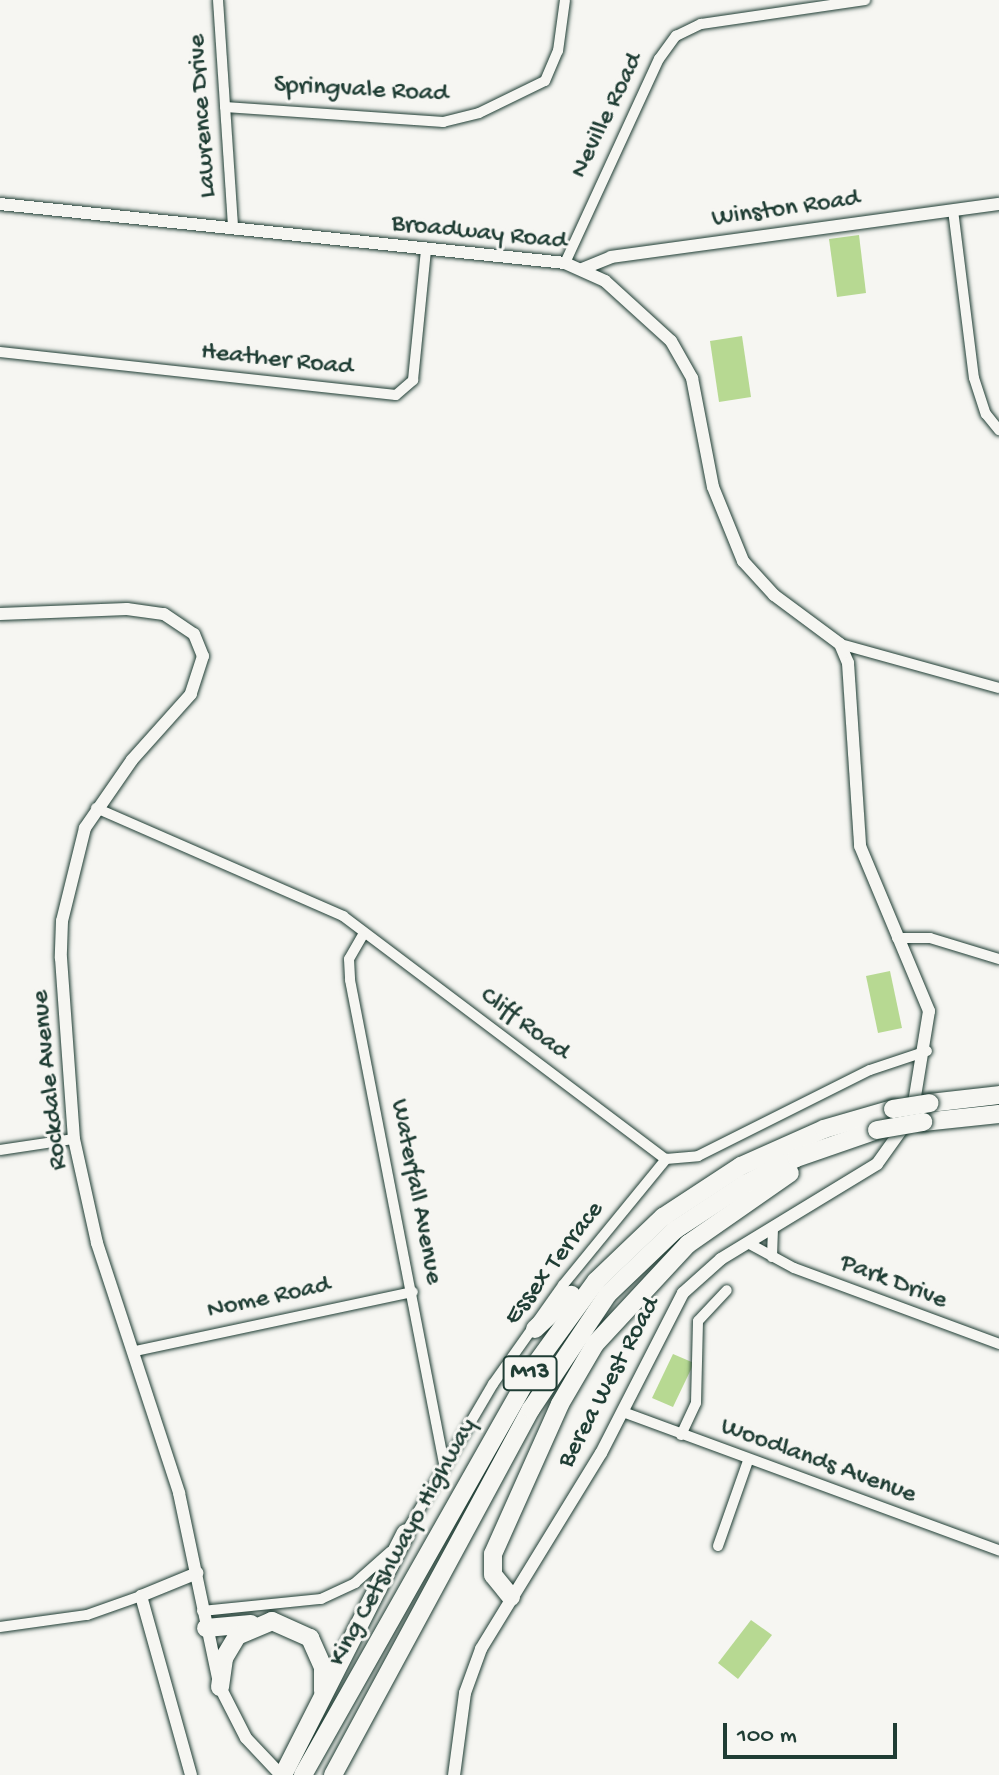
<!DOCTYPE html>
<html>
<head>
<meta charset="utf-8">
<style>
  body { margin:0 }
  #map { position:relative; width:999px; height:1775px; overflow:hidden; background:#f6f6f2; font-family:"Gochi Hand",sans-serif }
  div>[style] { position:absolute }
  .green>* { inset:0; background:#b7d992 }
  .roads { filter:drop-shadow(0 0 2px #1f3d34) drop-shadow(0 0 2px #1f3d34) }
  .minor>* { height:10px; margin:-5px; padding:0 5px; transform-origin:5px; border-radius:5px; background:#f6f6f2 }
  .tertiary>* { height:12px; margin:-6px; padding:0 6px; transform-origin:6px; border-radius:6px; background:#f6f6f2 }
  .motorway>* { height:18px; margin:-9px; padding:0 9px; transform-origin:9px; border-radius:9px; background:#f6f6f2 }
  .bridges { filter:drop-shadow(0 0 2px #1f3d34) drop-shadow(0 0 2px #1f3d34) }
  .motorway-bridge>* { height:18px; margin:-9px; padding:0 9px; transform-origin:9px; border-radius:9px; background:#f6f6f2 }
  span { translate:-50% -50%; white-space:nowrap; text-align:center; line-height:1.15; -webkit-text-stroke:6px #f6f6f2; paint-order:stroke }
  .shield-label span { padding:2px 6px; background:#f6f6f2; border:2px solid; border-radius:6px; -webkit-text-stroke-width:0 }
  .shield-label { font-size:24px; color:#1f3d34; font-weight:700 }
  .street-label { font-size:26px; color:#1f3d34 }
  .scale { position:absolute; left:723px; top:1723px; width:174px; height:36px; box-sizing:border-box; border:4px solid #1f3d34; border-top:0; padding-left:10px; font-size:24px; line-height:28px; white-space:nowrap; color:#1f3d34; -webkit-text-stroke:6px #f6f6f2; paint-order:stroke }
</style>
</head>
<body>
<div id="map">
  <div class="green">
    <div style="clip-path:polygon(859px 235px,866px 293px,837px 297px,829px 239px)"></div>
    <div style="clip-path:polygon(742px 336px,751px 397px,719px 402px,710px 341px)"></div>
    <div style="clip-path:polygon(890px 971px,902px 1028px,878px 1033px,866px 976px)"></div>
    <div style="clip-path:polygon(673px 1354px,694px 1363px,673px 1407px,652px 1398px)"></div>
    <div style="clip-path:polygon(751px 1620px,772px 1635px,738px 1679px,718px 1663px)"></div>
  </div>
  <div class="roads">
    <div class="minor">
      <div style="left:218px;top:0;width:228px;rotate:86.2deg"></div>
      <div style="left:225px;top:107px;width:219px;rotate:3.9deg"></div>
      <div style="left:443px;top:122px;width:37px;rotate:-14deg"></div>
      <div style="left:479px;top:113px;width:73px;rotate:-25.9deg"></div>
      <div style="left:545px;top:81px;width:33px;rotate:-67deg"></div>
      <div style="left:558px;top:51px;width:51px;rotate:-82.2deg"></div>
      <div style="left:953px;top:210px;width:169px;rotate:82.9deg"></div>
      <div style="left:974px;top:378px;width:38px;rotate:72deg"></div>
      <div style="left:986px;top:414px;width:21px;rotate:51deg"></div>
      <div style="left:565px;top:263px;width:225px;rotate:-65.3deg"></div>
      <div style="left:659px;top:59px;width:29px;rotate:-54deg"></div>
      <div style="left:676px;top:36px;width:28px;rotate:-26deg"></div>
      <div style="left:701px;top:24px;width:166px;rotate:-8.3deg"></div>
      <div style="left:0;top:352px;width:398px;rotate:6.2deg"></div>
      <div style="left:396px;top:395px;width:23px;rotate:-41deg"></div>
      <div style="left:413px;top:380px;width:132px;rotate:-84.3deg"></div>
      <div style="left:840px;top:644px;width:165px;rotate:15.5deg"></div>
      <div style="left:96px;top:808px;width:270px;rotate:23.6deg"></div>
      <div style="left:343px;top:916px;width:404px;rotate:37deg"></div>
      <div style="left:666px;top:1159px;width:32px;rotate:-5deg"></div>
      <div style="left:698px;top:1156px;width:192px;rotate:-26.6deg"></div>
      <div style="left:870px;top:1070px;width:60px;rotate:-18.4deg"></div>
      <div style="left:364px;top:933px;width:30px;rotate:120deg"></div>
      <div style="left:349px;top:959px;width:21px;rotate:87deg"></div>
      <div style="left:350px;top:980px;width:492px;rotate:79deg"></div>
      <div style="left:897px;top:938px;width:33px"></div>
      <div style="left:930px;top:938px;width:72px;rotate:16.9deg"></div>
      <div style="left:0;top:1150px;width:75px;rotate:-8.5deg"></div>
      <div style="left:748px;top:1243px;width:52px;rotate:28.5deg"></div>
      <div style="left:794px;top:1268px;width:219px;rotate:20.3deg"></div>
      <div style="left:772px;top:1257px;width:28px;rotate:-88deg"></div>
      <div style="left:135px;top:1351px;width:284px;rotate:-12deg"></div>
      <div style="left:623px;top:1412px;width:401px;rotate:20.2deg"></div>
      <div style="left:681px;top:1435px;width:35px;rotate:-65deg"></div>
      <div style="left:696px;top:1403px;width:82px;rotate:-88.6deg"></div>
      <div style="left:698px;top:1321px;width:42px;rotate:-46.9deg"></div>
      <div style="left:405px;top:1534px;width:174px;rotate:-59.6deg"></div>
      <div style="left:493px;top:1384px;width:121px;rotate:-54.7deg"></div>
      <div style="left:563px;top:1285px;width:163px;rotate:-50.7deg"></div>
      <div style="left:718px;top:1546px;width:90px;rotate:-70.6deg"></div>
      <div style="left:202px;top:1611px;width:120px;rotate:-5.8deg"></div>
      <div style="left:321px;top:1599px;width:38px;rotate:-25deg"></div>
      <div style="left:355px;top:1583px;width:47px;rotate:-41.5deg"></div>
      <div style="left:0;top:1627px;width:88px;rotate:-7.9deg"></div>
      <div style="left:87px;top:1615px;width:57px;rotate:-19.4deg"></div>
    </div>
    <div class="tertiary">
      <div style="left:0;top:204px;width:568px;rotate:5.96deg"></div>
      <div style="left:565px;top:263px;width:44px;rotate:24.2deg"></div>
      <div style="left:605px;top:281px;width:89px;rotate:42.3deg"></div>
      <div style="left:671px;top:341px;width:43px;rotate:60.4deg"></div>
      <div style="left:692px;top:378px;width:111px;rotate:79.1deg"></div>
      <div style="left:713px;top:487px;width:80px;rotate:67.9deg"></div>
      <div style="left:743px;top:561px;width:46px;rotate:47.6deg"></div>
      <div style="left:774px;top:595px;width:82px;rotate:36.6deg"></div>
      <div style="left:840px;top:644px;width:21px;rotate:67deg"></div>
      <div style="left:848px;top:663px;width:183px;rotate:86.2deg"></div>
      <div style="left:860px;top:846px;width:179px;rotate:67.3deg"></div>
      <div style="left:929px;top:1011px;width:105px;rotate:99.3deg"></div>
      <div style="left:912px;top:1115px;width:60px;rotate:125.5deg"></div>
      <div style="left:877px;top:1164px;width:183px;rotate:148.7deg"></div>
      <div style="left:721px;top:1259px;width:51px;rotate:138.2deg"></div>
      <div style="left:683px;top:1293px;width:180px;rotate:117.1deg"></div>
      <div style="left:601px;top:1453px;width:230px;rotate:121.5deg"></div>
      <div style="left:481px;top:1649px;width:47px;rotate:110deg"></div>
      <div style="left:465px;top:1693px;width:83px;rotate:97.6deg"></div>
      <div style="left:582px;top:269px;width:31px;rotate:-22deg"></div>
      <div style="left:611px;top:257px;width:392px;rotate:-7.8deg"></div>
      <div style="left:0;top:614px;width:127px;rotate:-2.3deg"></div>
      <div style="left:127px;top:609px;width:37px;rotate:8deg"></div>
      <div style="left:164px;top:614px;width:36px;rotate:34deg"></div>
      <div style="left:194px;top:634px;width:24px;rotate:68deg"></div>
      <div style="left:203px;top:656px;width:40px;rotate:108deg"></div>
      <div style="left:191px;top:694px;width:89px;rotate:131.8deg"></div>
      <div style="left:132px;top:760px;width:83px;rotate:124.7deg"></div>
      <div style="left:85px;top:828px;width:96px;rotate:103.9deg"></div>
      <div style="left:62px;top:921px;width:37px;rotate:92deg"></div>
      <div style="left:61px;top:958px;width:181px;rotate:85.9deg"></div>
      <div style="left:74px;top:1139px;width:107px;rotate:77.5deg"></div>
      <div style="left:97px;top:1243px;width:263px;rotate:71.8deg"></div>
      <div style="left:179px;top:1493px;width:198px;rotate:78.1deg"></div>
      <div style="left:220px;top:1687px;width:57px;rotate:63deg"></div>
      <div style="left:246px;top:1738px;width:51px;rotate:46.6deg"></div>
      <div style="left:191px;top:1775px;width:186px;rotate:-105.6deg"></div>
      <div style="left:141px;top:1596px;width:61px;rotate:-22.3deg"></div>
    </div>
    <div class="motorway">
      <div style="left:930px;top:1103px;width:69px;rotate:-6.6deg"></div>
      <div style="left:923px;top:1122px;width:76px;rotate:-6deg"></div>
      <div style="left:535px;top:1329px;width:50px;rotate:-43.4deg"></div>
      <div style="left:511px;top:1597px;width:28px;rotate:-129deg"></div>
      <div style="left:493px;top:1575px;width:21px;rotate:-90deg"></div>
      <div style="left:493px;top:1554px;width:164px;rotate:-65.9deg"></div>
      <div style="left:560px;top:1404px;width:69px;rotate:-59.7deg"></div>
      <div style="left:595px;top:1344px;width:137px;rotate:-47.1deg"></div>
      <div style="left:688px;top:1244px;width:124px;rotate:-34.8deg"></div>
      <div style="left:206px;top:1628px;width:45px;rotate:-5.1deg"></div>
      <div style="left:220px;top:1687px;width:29px;rotate:-82deg"></div>
      <div style="left:224px;top:1658px;width:26px;rotate:-59deg"></div>
      <div style="left:237px;top:1636px;width:38px;rotate:-23deg"></div>
      <div style="left:272px;top:1621px;width:42px;rotate:24.1deg"></div>
      <div style="left:310px;top:1638px;width:32px;rotate:66deg"></div>
      <div style="left:323px;top:1667px;width:24px;rotate:90deg"></div>
      <div style="left:283px;top:1775px;width:271px;rotate:-63.1deg"></div>
      <div style="left:303px;top:1775px;width:471px;rotate:-60.5deg"></div>
      <div style="left:535px;top:1365px;width:104px;rotate:-54deg"></div>
      <div style="left:596px;top:1281px;width:93px;rotate:-43.7deg"></div>
      <div style="left:663px;top:1217px;width:93px;rotate:-33.2deg"></div>
      <div style="left:741px;top:1166px;width:91px;rotate:-24deg"></div>
      <div style="left:824px;top:1129px;width:72px;rotate:-16.2deg"></div>
      <div style="left:333px;top:1775px;width:416px;rotate:-61.6deg"></div>
      <div style="left:531px;top:1409px;width:138px;rotate:-56.2deg"></div>
      <div style="left:608px;top:1294px;width:93px;rotate:-43.7deg"></div>
      <div style="left:675px;top:1230px;width:84px;rotate:-33.3deg"></div>
      <div style="left:745px;top:1184px;width:57px;rotate:-27deg"></div>
      <div style="left:796px;top:1158px;width:86px;rotate:-19.1deg"></div>
    </div>
  </div>
  <div class="bridges">
    <div class="motorway-bridge">
      <div style="left:893px;top:1109px;width:37px;rotate:-9deg"></div>
      <div style="left:877px;top:1130px;width:47px;rotate:-9.9deg"></div>
    </div>
  </div>
  <div class="shield-label">
    <span style="left:530px;top:1373px">M13</span>
  </div>
  <div class="street-label">
    <span style="left:361px;top:91px;rotate:3deg">Springvale Road</span>
    <span style="left:204px;top:116px;rotate:-94deg">Lawrence Drive</span>
    <span style="left:608px;top:116px;rotate:-64deg">Neville Road</span>
    <span style="left:786px;top:210px;rotate:-8deg">Winston Road</span>
    <span style="left:479px;top:234px;rotate:6deg">Broadway Road</span>
    <span style="left:277px;top:361px;rotate:6deg">Heather Road</span>
    <span style="left:524px;top:1025px;rotate:37deg">Cliff Road</span>
    <span style="left:51px;top:1080px;rotate:-96deg">Rockdale Avenue</span>
    <span style="left:415px;top:1192px;rotate:79deg">Waterfall Avenue</span>
    <span style="left:555px;top:1264px;rotate:-53deg">Essex Terrace</span>
    <span style="left:893px;top:1283px;rotate:21deg">Park Drive</span>
    <span style="left:269px;top:1299px;rotate:-12deg">Nome Road</span>
    <span style="left:610px;top:1383px;rotate:-62deg">Berea West Road</span>
    <span style="left:818px;top:1462px;rotate:20deg">Woodlands Avenue</span>
    <span style="left:404px;top:1543px;rotate:-61deg">King Cetshwayo Highway</span>
  </div>
  <div class="scale">100 m</div>
</div>
</body>
</html>
